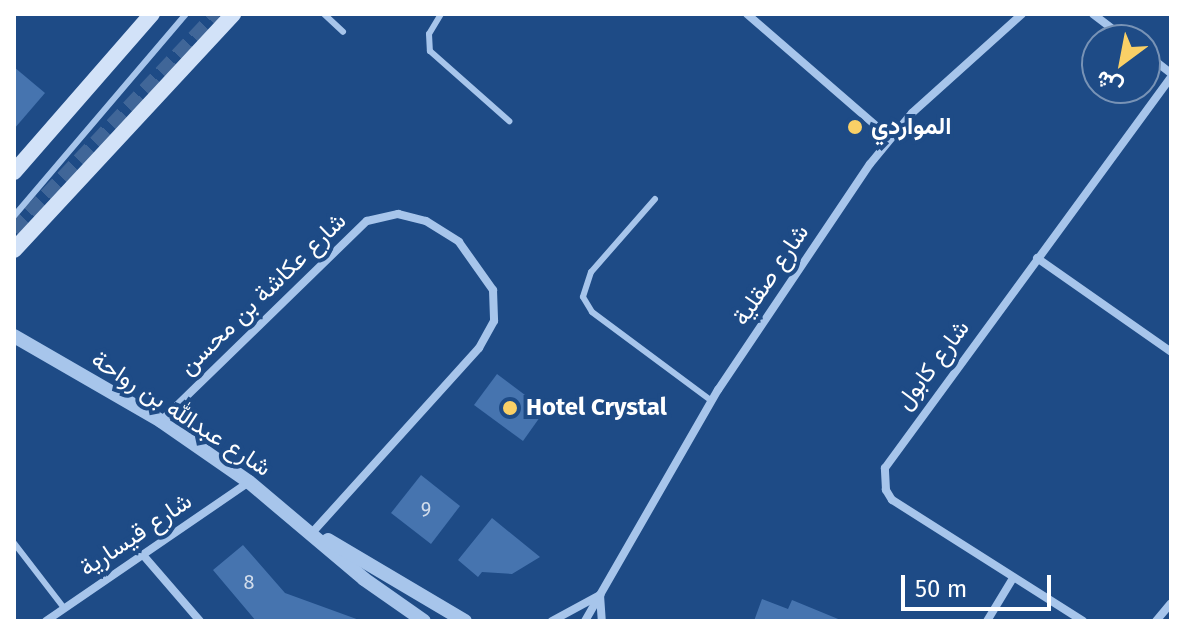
<!DOCTYPE html>
<html>
<head>
<meta charset="utf-8">
<style>
  body { margin:0 }
  #map { position:relative; width:1185px; height:635px; overflow:hidden; background:#1e4b86; font-family:"Fira Sans",Vazirmatn,sans-serif }
  div>[style] { position:absolute }
  .building>* { inset:0; background:#4674af }
  .secondary-tunnel>* { height:16px; margin-top:-8px; transform-origin:0; background:repeating-linear-gradient(90deg,#406698 0 16px,transparent 0 24px) }
  .service>* { height:6px; margin:-3px; padding:0 3px; transform-origin:3px; border-radius:3px; background:#a7c5eb }
  .minor>* { height:8px; margin:-4px; padding:0 4px; transform-origin:4px; border-radius:4px; background:#a7c5eb }
  .tertiary>* { height:14px; margin:-7px; padding:0 7px; transform-origin:7px; border-radius:7px; background:#a7c5eb }
  .secondary>* { height:16px; margin:-8px; padding:0 8px; transform-origin:8px; border-radius:8px; background:#d2e2f8 }
  .dots>* { width:22px; height:22px; translate:-50% -50%; box-sizing:border-box; border:4px solid #1e4b86; border-radius:50% }
  span { translate:-50% -50%; white-space:nowrap; text-align:center; line-height:1.15; -webkit-text-stroke:8px #1e4b86; paint-order:stroke }
  .number-label { font-size:20px; color:#d1dceb }
  .number-label span { -webkit-text-stroke-width:0 }
  .poi-label { font-size:24px; color:#fff; font-weight:700 }
  .left { translate:0 -50%; text-align:left }
  .street-label { font-size:24px; color:#fff }
  .frame { position:absolute; inset:0; border:16px solid #fff; pointer-events:none }
  .north { position:absolute; left:1081px; top:24px; width:80px; height:80px; box-sizing:border-box; background:#1e4b86; border:2px solid #7893b6; border-radius:50%; rotate:212deg; font-size:22px; font-weight:700; line-height:32px; text-align:center; color:#fff }
  .north::after { content:''; display:block; margin:auto; width:28px; height:36px; background:#fad066; clip-path:polygon(50% 0,100% 100%,50% 72%,0 100%) }
  .scale { position:absolute; left:901px; top:575px; width:150px; height:36px; box-sizing:border-box; border:4px solid #fff; border-top:0; padding-left:10px; font-size:24px; line-height:28px; white-space:nowrap; color:#fff; -webkit-text-stroke:6px #1e4b86; paint-order:stroke }
</style>
</head>
<body>
<div id="map">
  <div class="building">
    <div style="clip-path:polygon(14px 67px,45px 93px,14px 129px)"></div>
    <div style="clip-path:polygon(497px 374px,545px 410px,523px 441px,474px 405px)"></div>
    <div style="clip-path:polygon(421px 475px,460px 506px,431px 544px,391px 513px)"></div>
    <div style="clip-path:polygon(492px 518px,540px 557px,512px 574px,482px 572px,478px 577px,458px 560px)"></div>
    <div style="clip-path:polygon(243px 545px,285px 593px,362px 621px,256px 621px,213px 570px)"></div>
    <div style="clip-path:polygon(762px 599px,788px 609px,792px 600px,843px 621px,754px 621px)"></div>
  </div>
  <div class="secondary-tunnel">
    <div style="left:14px;top:231px;width:297px;rotate:-46.9deg"></div>
  </div>
  <div class="service">
    <div style="left:324px;top:14px;width:26px;rotate:43deg"></div>
    <div style="left:441px;top:14px;width:23px;rotate:121deg"></div>
    <div style="left:429px;top:34px;width:17px;rotate:87deg"></div>
    <div style="left:430px;top:51px;width:106px;rotate:41.5deg"></div>
    <div style="left:655px;top:199px;width:97px;rotate:131.2deg"></div>
    <div style="left:591px;top:272px;width:26px;rotate:108deg"></div>
    <div style="left:583px;top:297px;width:17px;rotate:59deg"></div>
    <div style="left:592px;top:312px;width:149px;rotate:36.6deg"></div>
    <div style="left:14px;top:216px;width:265px;rotate:-49.6deg"></div>
    <div style="left:14px;top:543px;width:82px;rotate:52.4deg"></div>
  </div>
  <div class="minor">
    <div style="left:747px;top:14px;width:189px;rotate:40.9deg"></div>
    <div style="left:1093px;top:14px;width:43px;rotate:37.4deg"></div>
    <div style="left:1145px;top:53px;width:33px;rotate:38deg"></div>
    <div style="left:1037px;top:258px;width:164px;rotate:35deg"></div>
    <div style="left:161px;top:421px;width:287px;rotate:-44.2deg"></div>
    <div style="left:367px;top:221px;width:32px;rotate:-13deg"></div>
    <div style="left:398px;top:214px;width:29px;rotate:14deg"></div>
    <div style="left:426px;top:221px;width:39px;rotate:32deg"></div>
    <div style="left:459px;top:242px;width:59px;rotate:54.7deg"></div>
    <div style="left:493px;top:290px;width:31px;rotate:88deg"></div>
    <div style="left:494px;top:321px;width:31px;rotate:119deg"></div>
    <div style="left:479px;top:348px;width:248px;rotate:132.1deg"></div>
    <div style="left:143px;top:555px;width:87px;rotate:49.2deg"></div>
    <div style="left:46px;top:621px;width:246px;rotate:-34.4deg"></div>
    <div style="left:552px;top:621px;width:55px;rotate:-28.4deg"></div>
    <div style="left:600px;top:595px;width:26px;rotate:86deg"></div>
    <div style="left:585px;top:621px;width:267px;rotate:-60.1deg"></div>
    <div style="left:718px;top:390px;width:272px;rotate:-56.1deg"></div>
    <div style="left:870px;top:164px;width:66px;rotate:-50.5deg"></div>
    <div style="left:912px;top:113px;width:148px;rotate:-42deg"></div>
    <div style="left:987px;top:621px;width:50px;rotate:-58.8deg"></div>
    <div style="left:1083px;top:621px;width:226px;rotate:-147.6deg"></div>
    <div style="left:892px;top:500px;width:12px;rotate:-121deg"></div>
    <div style="left:886px;top:490px;width:22px;rotate:-93deg"></div>
    <div style="left:885px;top:468px;width:484px;rotate:-53.8deg"></div>
    <div style="left:1156px;top:621px;width:23px;rotate:-50deg"></div>
  </div>
  <div class="tertiary">
    <div style="left:14px;top:336px;width:170px;rotate:30deg"></div>
    <div style="left:161px;top:421px;width:107px;rotate:34.7deg"></div>
    <div style="left:249px;top:482px;width:150px;rotate:40.1deg"></div>
    <div style="left:364px;top:579px;width:73px;rotate:35deg"></div>
    <div style="left:328px;top:540px;width:159px;rotate:30.6deg"></div>
  </div>
  <div class="secondary">
    <div style="left:14px;top:172px;width:210px;rotate:-48.9deg"></div>
    <div style="left:14px;top:250px;width:322px;rotate:-47.1deg"></div>
  </div>
  <div class="dots">
    <div style="left:855px;top:127px;background:#fad066"></div>
    <div style="left:510px;top:408px;background:#fad066"></div>
  </div>
  <div class="number-label">
    <span style="left:426px;top:509px">9</span>
    <span style="left:249px;top:582px">8</span>
  </div>
  <div class="poi-label">
    <span class="left" style="left:871px;top:127px">المواردي</span>
    <span class="left" style="left:526px;top:408px">Hotel Crystal</span>
  </div>
  <div class="street-label">
    <span style="left:771px;top:275px;rotate:-56deg">شارع صقلية</span>
    <span style="left:263px;top:294px;rotate:-44deg">شارع عكاشة بن محسن</span>
    <span style="left:933px;top:365px;rotate:-53deg">شارع كابول</span>
    <span style="left:181px;top:414px;rotate:33deg">شارع عبدالله بن رواحة</span>
    <span style="left:136px;top:535px;rotate:-34deg">شارع قيسارية</span>
  </div>
  <div class="frame"></div>
  <div class="north">ش</div>
  <div class="scale">50 m</div>
</div>
</body>
</html>
